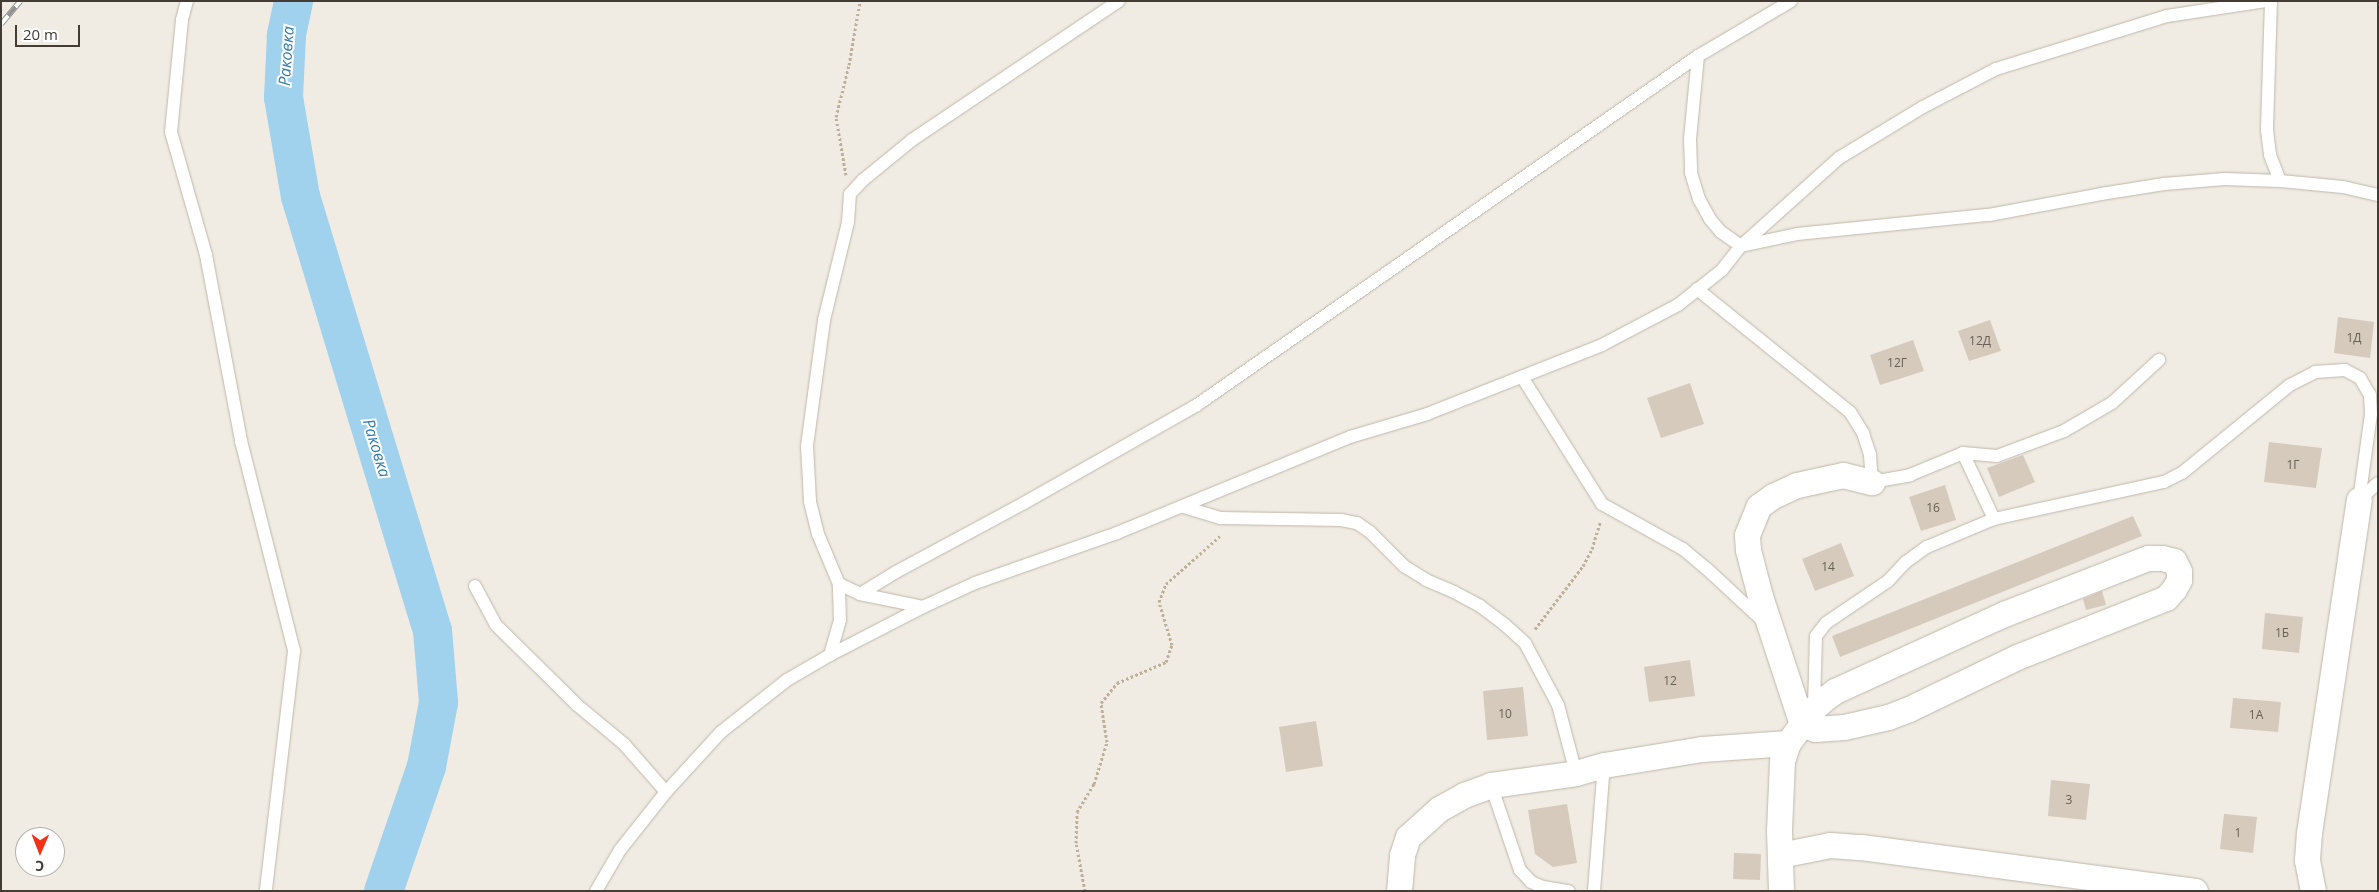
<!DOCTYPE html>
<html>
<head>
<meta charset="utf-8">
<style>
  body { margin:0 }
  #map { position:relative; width:2379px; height:892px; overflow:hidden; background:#f1ece3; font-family:"Open Sans",sans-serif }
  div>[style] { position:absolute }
  .river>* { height:39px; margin:-19.5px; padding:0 19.5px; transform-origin:19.5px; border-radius:19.5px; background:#a0d1ed }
  .building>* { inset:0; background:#d5cabc }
  .path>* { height:3px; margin-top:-1.5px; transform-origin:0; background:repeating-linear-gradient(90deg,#bdaf98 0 2.5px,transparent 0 5px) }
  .roads { filter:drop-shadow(0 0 1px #bfb6a9) drop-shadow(0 0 1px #bfb6a9) }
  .service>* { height:12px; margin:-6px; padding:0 6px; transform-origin:6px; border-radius:6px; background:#fff }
  .minor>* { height:25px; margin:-12.5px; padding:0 12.5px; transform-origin:12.5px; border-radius:12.5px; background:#fff }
  .rail>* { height:5.5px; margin-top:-2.75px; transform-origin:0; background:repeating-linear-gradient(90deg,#fff 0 11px,#939393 0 22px); box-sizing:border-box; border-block:1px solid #939393 }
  span { translate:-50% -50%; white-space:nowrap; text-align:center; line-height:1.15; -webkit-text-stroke:4px #fff; paint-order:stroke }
  .number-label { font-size:12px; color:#686056 }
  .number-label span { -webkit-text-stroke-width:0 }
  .water-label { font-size:16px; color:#317cab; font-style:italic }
  .frame { position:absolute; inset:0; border:2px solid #433c34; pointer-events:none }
  .north { position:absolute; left:15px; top:827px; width:50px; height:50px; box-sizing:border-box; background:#fff; border:1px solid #b4b1ae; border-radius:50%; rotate:181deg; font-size:14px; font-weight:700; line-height:20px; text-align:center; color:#433c34 }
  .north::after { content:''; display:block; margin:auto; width:18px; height:22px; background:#f43017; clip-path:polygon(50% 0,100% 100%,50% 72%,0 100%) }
  .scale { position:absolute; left:15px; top:25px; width:65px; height:22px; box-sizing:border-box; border:2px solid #433c34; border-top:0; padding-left:6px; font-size:15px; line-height:18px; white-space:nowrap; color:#433c34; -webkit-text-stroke:4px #fff; paint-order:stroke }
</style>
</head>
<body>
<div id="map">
  <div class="river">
    <div style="left:293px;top:1px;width:35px;rotate:102deg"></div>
    <div style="left:286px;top:35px;width:62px;rotate:92.8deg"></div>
    <div style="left:283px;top:97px;width:100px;rotate:80.3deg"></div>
    <div style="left:300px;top:196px;width:454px;rotate:73.1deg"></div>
    <div style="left:432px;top:630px;width:72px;rotate:85.2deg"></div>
    <div style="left:438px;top:702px;width:65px;rotate:100.6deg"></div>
    <div style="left:426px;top:766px;width:132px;rotate:109deg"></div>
  </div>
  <div class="building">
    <div style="clip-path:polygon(2338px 317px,2374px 322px,2370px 358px,2334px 353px)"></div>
    <div style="clip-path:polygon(1990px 320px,2001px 351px,1969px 361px,1958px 331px)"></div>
    <div style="clip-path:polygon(1913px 340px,1924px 371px,1880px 385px,1870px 355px)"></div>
    <div style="clip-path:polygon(1690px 383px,1704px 424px,1661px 438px,1647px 398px)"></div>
    <div style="clip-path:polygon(2269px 442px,2322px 448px,2316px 488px,2264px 482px)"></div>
    <div style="clip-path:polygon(2023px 455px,2035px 482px,1999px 497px,1987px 468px)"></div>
    <div style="clip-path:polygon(1945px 485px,1956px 520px,1921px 531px,1909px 497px)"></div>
    <div style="clip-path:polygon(2133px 516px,2142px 536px,1840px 657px,1832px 636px)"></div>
    <div style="clip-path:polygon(1841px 543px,1854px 576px,1815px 591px,1802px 559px)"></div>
    <div style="clip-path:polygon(2102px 591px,2106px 605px,2086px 610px,2083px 599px)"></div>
    <div style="clip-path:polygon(2265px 613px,2303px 617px,2299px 653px,2262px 649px)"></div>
    <div style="clip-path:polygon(1690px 660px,1695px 696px,1649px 702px,1644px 667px)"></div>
    <div style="clip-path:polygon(1523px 687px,1528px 736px,1487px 740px,1483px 691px)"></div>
    <div style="clip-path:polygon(2233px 698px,2281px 702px,2278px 732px,2230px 728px)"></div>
    <div style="clip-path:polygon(1316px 721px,1323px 766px,1286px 772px,1279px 727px)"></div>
    <div style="clip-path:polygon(2051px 780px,2090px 784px,2086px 820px,2048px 816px)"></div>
    <div style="clip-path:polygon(1567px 804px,1577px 863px,1553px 867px,1535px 854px,1528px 810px)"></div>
    <div style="clip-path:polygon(2224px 814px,2257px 817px,2253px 853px,2220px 849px)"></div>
    <div style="clip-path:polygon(1734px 853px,1761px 854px,1760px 880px,1733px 879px)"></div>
  </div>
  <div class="path">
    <div style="left:846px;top:175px;width:59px;rotate:-99.8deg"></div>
    <div style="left:836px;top:117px;width:54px;rotate:-76deg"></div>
    <div style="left:849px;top:65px;width:65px;rotate:-80.2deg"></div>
    <div style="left:1535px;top:629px;width:79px;rotate:-52.7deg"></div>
    <div style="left:1583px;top:566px;width:19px;rotate:-62deg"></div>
    <div style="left:1592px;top:549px;width:28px;rotate:-73deg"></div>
    <div style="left:1085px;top:891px;width:49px;rotate:-100.6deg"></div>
    <div style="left:1076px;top:843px;width:31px;rotate:-88deg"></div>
    <div style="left:1077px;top:812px;width:33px;rotate:-59deg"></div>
    <div style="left:1094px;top:784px;width:44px;rotate:-72.8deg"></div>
    <div style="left:1107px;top:742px;width:39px;rotate:-99deg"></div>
    <div style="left:1101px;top:703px;width:26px;rotate:-51deg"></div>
    <div style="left:1117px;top:683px;width:53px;rotate:-23.2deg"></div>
    <div style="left:1166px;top:662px;width:18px;rotate:-71deg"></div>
    <div style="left:1172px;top:645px;width:45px;rotate:-106.8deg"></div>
    <div style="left:1159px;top:602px;width:19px;rotate:-69deg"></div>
    <div style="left:1166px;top:584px;width:72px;rotate:-41.6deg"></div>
  </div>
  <div class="roads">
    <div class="service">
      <div style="left:187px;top:1px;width:20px;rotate:105deg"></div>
      <div style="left:182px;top:20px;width:113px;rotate:95.6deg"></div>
      <div style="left:171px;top:132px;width:128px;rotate:74.1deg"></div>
      <div style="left:206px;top:255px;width:189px;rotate:79.3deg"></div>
      <div style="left:241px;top:441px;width:217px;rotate:75.8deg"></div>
      <div style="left:294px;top:651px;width:242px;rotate:96.7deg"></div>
      <div style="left:2271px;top:1px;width:129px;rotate:91.8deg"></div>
      <div style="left:2267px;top:130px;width:25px;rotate:83deg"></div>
      <div style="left:2270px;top:155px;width:28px;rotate:69deg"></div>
      <div style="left:1698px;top:56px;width:83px;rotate:95.5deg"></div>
      <div style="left:1690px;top:139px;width:34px;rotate:88deg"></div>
      <div style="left:1691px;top:173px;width:27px;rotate:73deg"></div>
      <div style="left:1699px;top:199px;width:23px;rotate:61deg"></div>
      <div style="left:1710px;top:219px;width:17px;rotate:50deg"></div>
      <div style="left:1721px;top:232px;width:24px;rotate:35deg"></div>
      <div style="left:1741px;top:246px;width:57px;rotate:-12.1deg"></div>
      <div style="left:1797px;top:234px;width:193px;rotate:-5.7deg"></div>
      <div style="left:1989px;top:215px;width:114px;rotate:-10.6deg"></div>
      <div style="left:2101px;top:194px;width:64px;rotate:-9deg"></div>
      <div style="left:2164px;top:184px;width:61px;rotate:-4.7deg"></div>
      <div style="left:2225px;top:179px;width:55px;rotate:2.1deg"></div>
      <div style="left:2280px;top:181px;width:63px;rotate:5.4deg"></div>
      <div style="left:2343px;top:187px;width:36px;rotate:13deg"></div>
      <div style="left:1697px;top:289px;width:196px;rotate:38.8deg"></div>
      <div style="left:1850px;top:412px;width:25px;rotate:58deg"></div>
      <div style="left:1863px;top:433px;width:23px;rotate:72deg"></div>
      <div style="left:1870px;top:455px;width:27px;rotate:86deg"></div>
      <div style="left:1872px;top:482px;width:39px;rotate:-10deg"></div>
      <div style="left:1910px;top:475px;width:57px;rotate:-22.5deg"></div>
      <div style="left:1963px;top:453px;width:34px;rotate:5deg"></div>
      <div style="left:1997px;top:456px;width:72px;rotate:-20.5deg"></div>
      <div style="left:2064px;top:431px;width:56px;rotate:-30.3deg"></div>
      <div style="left:2112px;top:403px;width:64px;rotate:-42.5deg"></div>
      <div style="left:1522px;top:377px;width:150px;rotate:57.8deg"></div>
      <div style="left:1602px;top:504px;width:93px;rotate:29.1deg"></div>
      <div style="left:1683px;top:549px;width:30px;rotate:40deg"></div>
      <div style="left:1706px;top:568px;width:78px;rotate:42.9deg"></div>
      <div style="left:1963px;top:453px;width:73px;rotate:64.8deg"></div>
      <div style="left:2359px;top:500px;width:25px;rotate:-42deg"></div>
      <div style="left:1184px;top:507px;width:38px;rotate:17deg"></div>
      <div style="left:1220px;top:518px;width:121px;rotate:0.9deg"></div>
      <div style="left:1341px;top:520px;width:16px;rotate:11deg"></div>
      <div style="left:1357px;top:523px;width:16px;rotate:35deg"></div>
      <div style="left:1370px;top:532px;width:48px;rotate:45deg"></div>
      <div style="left:1404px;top:566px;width:26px;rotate:32deg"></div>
      <div style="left:1426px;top:580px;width:30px;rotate:23deg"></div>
      <div style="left:1454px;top:592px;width:30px;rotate:28deg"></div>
      <div style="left:1480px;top:606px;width:30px;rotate:37deg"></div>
      <div style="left:1504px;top:624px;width:28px;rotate:42deg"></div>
      <div style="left:1525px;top:643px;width:70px;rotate:62deg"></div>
      <div style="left:1558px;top:705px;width:70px;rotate:75.2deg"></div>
      <div style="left:839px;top:584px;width:23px;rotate:25deg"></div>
      <div style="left:860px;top:594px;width:64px;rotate:11.7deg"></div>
      <div style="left:475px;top:586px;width:44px;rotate:61.7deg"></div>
      <div style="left:496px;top:625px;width:114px;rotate:44.6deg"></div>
      <div style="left:577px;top:705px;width:61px;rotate:39.7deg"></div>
      <div style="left:624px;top:744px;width:64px;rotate:48.8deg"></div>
      <div style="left:860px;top:594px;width:42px;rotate:-31.4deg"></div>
      <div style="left:896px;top:572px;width:145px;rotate:-28.3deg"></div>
      <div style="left:1024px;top:503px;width:199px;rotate:-29.5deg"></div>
      <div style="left:1197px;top:405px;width:611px;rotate:-34.86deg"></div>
      <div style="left:1698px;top:56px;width:108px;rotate:-30.6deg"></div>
      <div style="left:830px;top:655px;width:36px;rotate:-74deg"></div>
      <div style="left:840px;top:620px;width:36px;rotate:-92deg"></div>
      <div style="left:839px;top:584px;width:54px;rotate:-112.8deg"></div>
      <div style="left:818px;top:534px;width:34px;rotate:-104deg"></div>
      <div style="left:810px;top:501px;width:55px;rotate:-93.1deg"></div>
      <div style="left:807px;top:446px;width:127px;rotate:-82.3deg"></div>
      <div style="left:824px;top:320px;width:101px;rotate:-76.2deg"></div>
      <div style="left:848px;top:222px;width:28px;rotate:-86deg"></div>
      <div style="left:850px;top:194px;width:19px;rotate:-47deg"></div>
      <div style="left:863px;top:180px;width:63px;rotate:-39.2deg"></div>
      <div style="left:912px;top:140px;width:249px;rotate:-33.9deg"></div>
      <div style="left:1814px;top:707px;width:71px;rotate:-88.4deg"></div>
      <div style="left:1816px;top:636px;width:16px;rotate:-52deg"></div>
      <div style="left:1826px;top:623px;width:75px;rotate:-34.1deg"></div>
      <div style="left:1888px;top:581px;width:26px;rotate:-47deg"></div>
      <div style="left:1906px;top:562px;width:26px;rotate:-36deg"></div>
      <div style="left:1927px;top:547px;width:73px;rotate:-22.7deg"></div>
      <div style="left:1994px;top:519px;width:174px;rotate:-12.3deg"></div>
      <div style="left:2164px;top:482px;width:20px;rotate:-27deg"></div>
      <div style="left:2182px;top:473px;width:139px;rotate:-39.2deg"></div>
      <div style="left:2290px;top:385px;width:28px;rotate:-27deg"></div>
      <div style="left:2315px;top:372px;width:30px;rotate:-4deg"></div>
      <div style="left:2345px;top:370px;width:17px;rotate:28deg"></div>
      <div style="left:2360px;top:378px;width:20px;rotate:60deg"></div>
      <div style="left:2370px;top:395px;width:19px;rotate:87deg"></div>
      <div style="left:2371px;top:414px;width:87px;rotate:97.9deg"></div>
      <div style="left:1491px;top:785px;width:90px;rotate:71.2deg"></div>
      <div style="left:1520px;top:870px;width:16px;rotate:47deg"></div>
      <div style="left:1531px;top:882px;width:13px;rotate:23deg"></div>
      <div style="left:1543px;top:887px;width:26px;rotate:9deg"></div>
      <div style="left:596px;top:891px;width:48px;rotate:-59.7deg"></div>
      <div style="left:620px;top:850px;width:74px;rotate:-51.6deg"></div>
      <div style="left:666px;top:792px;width:81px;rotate:-47.5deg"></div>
      <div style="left:721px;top:732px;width:84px;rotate:-38.2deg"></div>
      <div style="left:787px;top:680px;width:50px;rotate:-30.2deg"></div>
      <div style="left:830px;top:655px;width:105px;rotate:-27.3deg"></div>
      <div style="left:923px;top:607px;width:57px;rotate:-24.8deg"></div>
      <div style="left:975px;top:583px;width:151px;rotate:-19.4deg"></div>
      <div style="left:1117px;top:533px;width:252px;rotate:-22.4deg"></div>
      <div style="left:1350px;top:437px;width:80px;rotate:-16.6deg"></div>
      <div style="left:1427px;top:414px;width:188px;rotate:-21.5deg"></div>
      <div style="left:1602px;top:345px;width:86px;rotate:-27.8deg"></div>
      <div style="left:1678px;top:305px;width:56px;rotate:-38.5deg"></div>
      <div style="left:1722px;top:270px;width:31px;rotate:-52deg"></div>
      <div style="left:1741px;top:246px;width:132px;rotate:-41.9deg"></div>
      <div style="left:1839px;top:158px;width:98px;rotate:-31.3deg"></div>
      <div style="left:1923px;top:107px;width:82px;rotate:-27.5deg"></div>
      <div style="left:1996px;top:69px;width:179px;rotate:-17.2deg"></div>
      <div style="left:2167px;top:16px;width:100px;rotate:-8.6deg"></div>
      <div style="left:1594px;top:891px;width:126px;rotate:-85.5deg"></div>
    </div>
    <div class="minor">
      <div style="left:1780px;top:855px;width:51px;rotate:-11.3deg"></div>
      <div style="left:1830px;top:845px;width:31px;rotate:4deg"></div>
      <div style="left:1861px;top:847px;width:337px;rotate:7.5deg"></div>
      <div style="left:1399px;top:891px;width:36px;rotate:-85deg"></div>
      <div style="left:1402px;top:855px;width:19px;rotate:-72deg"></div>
      <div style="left:1408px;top:837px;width:42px;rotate:-42.1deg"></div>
      <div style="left:1439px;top:809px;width:29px;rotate:-29deg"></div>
      <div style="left:1464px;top:795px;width:29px;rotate:-20deg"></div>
      <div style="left:1491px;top:785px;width:86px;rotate:-8deg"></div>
      <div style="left:1576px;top:773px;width:29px;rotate:-16deg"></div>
      <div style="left:1604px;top:765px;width:99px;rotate:-9.3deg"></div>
      <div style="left:1702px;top:749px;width:86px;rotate:-4deg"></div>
      <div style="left:1781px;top:891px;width:61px;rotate:-91.9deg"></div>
      <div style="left:1779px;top:830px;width:69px;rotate:-87.5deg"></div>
      <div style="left:1782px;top:761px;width:19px;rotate:-72deg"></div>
      <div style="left:1788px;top:743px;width:24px;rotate:-54deg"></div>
      <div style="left:1802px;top:724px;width:20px;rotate:-53deg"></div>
      <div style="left:1814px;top:708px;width:13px;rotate:-42deg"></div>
      <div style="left:1824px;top:699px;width:14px;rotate:-36deg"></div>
      <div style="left:1835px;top:691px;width:186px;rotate:-24.5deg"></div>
      <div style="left:2004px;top:614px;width:155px;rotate:-21.3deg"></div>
      <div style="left:2148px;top:558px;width:14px"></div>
      <div style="left:2162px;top:558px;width:12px;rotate:14deg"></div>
      <div style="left:2174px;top:561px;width:11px;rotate:63deg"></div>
      <div style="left:2179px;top:571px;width:9px;rotate:90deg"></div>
      <div style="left:2179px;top:580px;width:10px;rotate:119deg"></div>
      <div style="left:2174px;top:589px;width:12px;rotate:132deg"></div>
      <div style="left:2166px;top:598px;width:160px;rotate:158.4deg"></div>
      <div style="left:2017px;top:657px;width:120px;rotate:154.3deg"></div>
      <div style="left:1909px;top:709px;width:22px;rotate:159deg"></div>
      <div style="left:1888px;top:717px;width:45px;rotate:167.2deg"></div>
      <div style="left:1844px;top:727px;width:29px;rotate:176deg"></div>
      <div style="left:1815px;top:729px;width:14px;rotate:-159deg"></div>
      <div style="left:1802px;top:724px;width:135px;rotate:-108.2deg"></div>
      <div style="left:1760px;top:596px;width:48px;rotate:-104.6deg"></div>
      <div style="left:1748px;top:550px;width:15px;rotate:-94deg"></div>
      <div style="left:1747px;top:535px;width:31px;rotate:-68deg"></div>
      <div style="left:1759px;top:506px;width:17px;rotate:-36deg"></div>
      <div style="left:1773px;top:496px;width:26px;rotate:-25deg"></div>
      <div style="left:1797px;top:485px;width:47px;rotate:-12.3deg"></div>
      <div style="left:1843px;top:475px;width:30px;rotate:14deg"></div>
      <div style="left:2313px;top:891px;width:32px;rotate:-101deg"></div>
      <div style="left:2307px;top:860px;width:27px;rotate:-86deg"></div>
      <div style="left:2309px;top:833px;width:337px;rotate:-81.5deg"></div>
    </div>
  </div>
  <div class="rail">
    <div style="left:1px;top:24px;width:30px;rotate:-50deg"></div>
  </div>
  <div class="number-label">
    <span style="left:2354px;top:338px">1Д</span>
    <span style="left:1980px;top:341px">12Д</span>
    <span style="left:1897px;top:363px">12Г</span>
    <span style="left:2293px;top:465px">1Г</span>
    <span style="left:1933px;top:508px">16</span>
    <span style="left:1828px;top:567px">14</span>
    <span style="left:2282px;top:633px">1Б</span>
    <span style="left:1670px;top:681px">12</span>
    <span style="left:1505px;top:714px">10</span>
    <span style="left:2256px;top:715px">1А</span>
    <span style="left:2069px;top:800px">3</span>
    <span style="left:2238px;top:833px">1</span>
  </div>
  <div class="water-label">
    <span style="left:286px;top:56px;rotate:-86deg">Раковка</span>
    <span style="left:377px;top:448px;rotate:73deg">Раковка</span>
  </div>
  <div class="frame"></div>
  <div class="north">С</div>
  <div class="scale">20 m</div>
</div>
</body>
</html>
